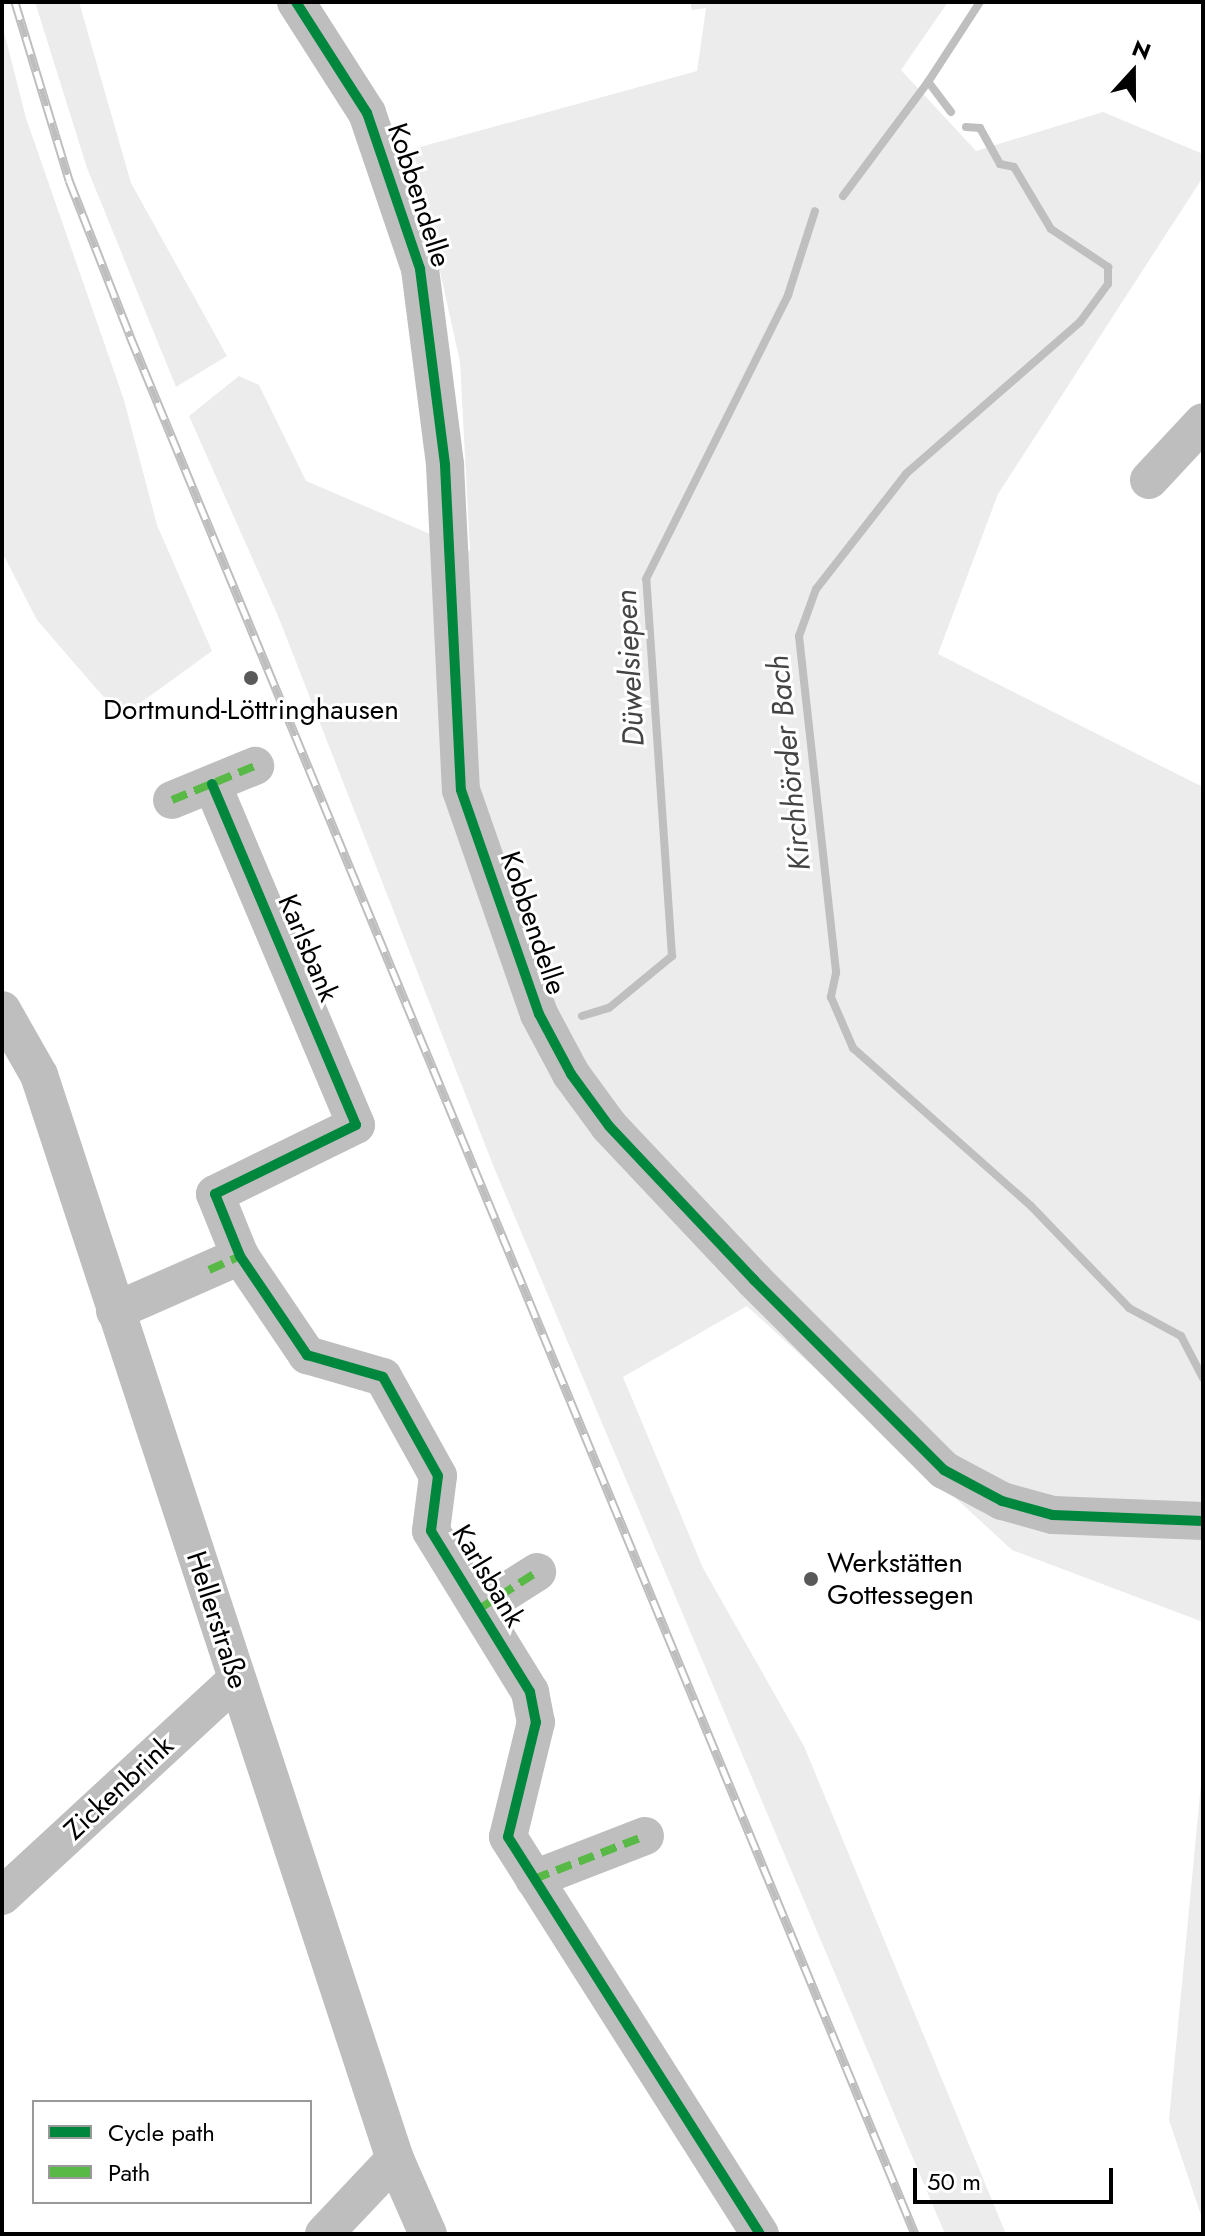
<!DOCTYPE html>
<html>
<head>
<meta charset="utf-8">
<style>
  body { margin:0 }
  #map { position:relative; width:1205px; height:2236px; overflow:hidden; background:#fff; font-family:Jost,sans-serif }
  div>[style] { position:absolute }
  .green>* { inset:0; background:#ececec }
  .stream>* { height:8px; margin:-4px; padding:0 4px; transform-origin:4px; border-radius:4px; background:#bfbfbf }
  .minor>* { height:38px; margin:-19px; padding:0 19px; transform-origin:19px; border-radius:19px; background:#bebebe }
  .rail>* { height:9px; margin-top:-4.5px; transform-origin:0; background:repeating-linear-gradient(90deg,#fff 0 18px,#bebebe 0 36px); box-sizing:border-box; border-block:2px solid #bebebe }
  .quiet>* { height:8px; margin-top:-4px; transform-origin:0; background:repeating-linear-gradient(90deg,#58b947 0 16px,transparent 0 24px) }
  .cycleway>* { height:10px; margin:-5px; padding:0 5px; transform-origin:5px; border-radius:5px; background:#00873e }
  .dots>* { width:22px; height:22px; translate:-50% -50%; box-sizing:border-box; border:4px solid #fff; border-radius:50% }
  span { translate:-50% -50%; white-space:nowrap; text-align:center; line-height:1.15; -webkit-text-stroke:6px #fff; paint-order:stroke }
  .street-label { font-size:28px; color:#000 }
  .poi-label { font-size:28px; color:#000 }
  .left { translate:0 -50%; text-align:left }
  .water-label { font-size:30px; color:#444; font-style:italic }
  .frame { position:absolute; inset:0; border:4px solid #000; pointer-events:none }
  .legend { position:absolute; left:32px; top:2100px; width:280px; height:104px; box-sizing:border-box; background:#fff; border:2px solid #999; margin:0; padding:10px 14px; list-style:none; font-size:24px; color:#000 }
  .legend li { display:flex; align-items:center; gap:16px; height:40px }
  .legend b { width:40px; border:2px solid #999 }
  .north { position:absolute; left:1093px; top:32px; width:80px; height:80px; -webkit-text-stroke:6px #fff; paint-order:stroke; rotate:21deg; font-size:22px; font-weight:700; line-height:32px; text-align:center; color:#000 }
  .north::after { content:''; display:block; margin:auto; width:28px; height:36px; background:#000; clip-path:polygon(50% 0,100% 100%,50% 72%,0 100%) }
  .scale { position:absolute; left:913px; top:2168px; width:200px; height:36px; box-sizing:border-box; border:4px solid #000; border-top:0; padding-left:10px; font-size:24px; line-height:28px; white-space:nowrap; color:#000; -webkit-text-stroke:6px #fff; paint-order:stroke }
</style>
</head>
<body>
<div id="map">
  <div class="green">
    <div style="clip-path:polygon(35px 2px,79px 2px,131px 183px,227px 356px,176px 387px,87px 168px)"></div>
    <div style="clip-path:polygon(690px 2px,948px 2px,901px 70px,976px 151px,1103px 112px,1203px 154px,1203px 177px,998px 494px,938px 654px,1203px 787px,1203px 1622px,1012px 1550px,747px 1306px,623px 1377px,703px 1568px,804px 1746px,1006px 2234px,945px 2234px,495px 1170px,278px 616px,189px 416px,239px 376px,259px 385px,306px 481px,470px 551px,460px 362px,413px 149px,697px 71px,706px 8px,692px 10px)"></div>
    <div style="clip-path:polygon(2px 24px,26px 118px,124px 400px,157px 525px,212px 651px,121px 717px,37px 620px,2px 552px)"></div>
    <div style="clip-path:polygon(1203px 1763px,1203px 2221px,1169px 2120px)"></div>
  </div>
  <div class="stream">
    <div style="left:951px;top:112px;width:38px;rotate:-127deg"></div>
    <div style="left:928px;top:82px;width:95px;rotate:-57deg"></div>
    <div style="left:966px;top:127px;width:14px;rotate:4deg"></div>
    <div style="left:980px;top:128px;width:41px;rotate:60.9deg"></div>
    <div style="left:1000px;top:164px;width:14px;rotate:12deg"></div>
    <div style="left:1014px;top:167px;width:72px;rotate:59.2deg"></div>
    <div style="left:1051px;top:229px;width:69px;rotate:33.7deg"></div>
    <div style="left:1108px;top:267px;width:17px;rotate:90deg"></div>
    <div style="left:1108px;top:284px;width:47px;rotate:126.4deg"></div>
    <div style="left:1080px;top:322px;width:231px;rotate:138.9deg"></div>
    <div style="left:906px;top:474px;width:146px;rotate:128deg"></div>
    <div style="left:816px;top:589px;width:50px;rotate:109.9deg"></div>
    <div style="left:799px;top:636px;width:339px;rotate:83.7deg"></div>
    <div style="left:836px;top:973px;width:25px;rotate:102deg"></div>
    <div style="left:831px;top:997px;width:56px;rotate:66.7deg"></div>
    <div style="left:853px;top:1048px;width:238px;rotate:41.6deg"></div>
    <div style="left:1031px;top:1206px;width:141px;rotate:46.1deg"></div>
    <div style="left:1129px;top:1308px;width:59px;rotate:28.3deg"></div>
    <div style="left:1181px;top:1336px;width:47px;rotate:62.4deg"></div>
    <div style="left:843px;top:196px;width:142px;rotate:-53.3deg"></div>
    <div style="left:582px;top:1016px;width:28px;rotate:-17deg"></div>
    <div style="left:609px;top:1008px;width:82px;rotate:-39.5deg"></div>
    <div style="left:672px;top:956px;width:378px;rotate:-93.9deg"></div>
    <div style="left:646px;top:579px;width:318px;rotate:-63.4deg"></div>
    <div style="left:788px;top:295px;width:88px;rotate:-72.2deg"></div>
  </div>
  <div class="minor">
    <div style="left:296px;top:2px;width:132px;rotate:57.4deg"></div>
    <div style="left:367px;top:113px;width:165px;rotate:71.2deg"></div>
    <div style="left:420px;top:269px;width:198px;rotate:82.7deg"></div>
    <div style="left:445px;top:465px;width:325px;rotate:87.2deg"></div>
    <div style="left:461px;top:790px;width:237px;rotate:70.8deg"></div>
    <div style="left:539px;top:1014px;width:68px;rotate:61.9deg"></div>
    <div style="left:571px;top:1074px;width:64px;rotate:53.8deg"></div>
    <div style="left:609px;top:1126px;width:212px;rotate:46.7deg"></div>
    <div style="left:754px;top:1280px;width:269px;rotate:45deg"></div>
    <div style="left:944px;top:1470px;width:66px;rotate:28.1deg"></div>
    <div style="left:1002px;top:1501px;width:53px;rotate:15.4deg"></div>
    <div style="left:1053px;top:1515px;width:150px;rotate:2.3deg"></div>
    <div style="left:1149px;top:480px;width:79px;rotate:-47deg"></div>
    <div style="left:212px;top:784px;width:370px;rotate:67.1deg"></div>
    <div style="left:356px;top:1125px;width:157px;rotate:153.9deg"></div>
    <div style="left:215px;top:1194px;width:67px;rotate:68deg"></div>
    <div style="left:240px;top:1256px;width:120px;rotate:55.9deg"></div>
    <div style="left:307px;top:1355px;width:79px;rotate:16.1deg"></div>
    <div style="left:383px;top:1377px;width:113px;rotate:60.9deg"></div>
    <div style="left:438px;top:1476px;width:55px;rotate:97.3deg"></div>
    <div style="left:431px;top:1531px;width:189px;rotate:58.4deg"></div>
    <div style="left:530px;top:1692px;width:31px;rotate:79deg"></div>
    <div style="left:536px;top:1722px;width:118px;rotate:103.7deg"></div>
    <div style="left:508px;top:1837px;width:470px;rotate:57.6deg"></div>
    <div style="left:172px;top:800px;width:90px;rotate:-22.3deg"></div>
    <div style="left:2px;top:1010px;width:75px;rotate:60.4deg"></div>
    <div style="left:39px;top:1075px;width:1141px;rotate:71.82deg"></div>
    <div style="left:395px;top:2159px;width:82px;rotate:66.3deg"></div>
    <div style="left:115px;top:1311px;width:137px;rotate:-23.7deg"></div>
    <div style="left:479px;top:1609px;width:69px;rotate:-32.5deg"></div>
    <div style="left:534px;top:1879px;width:119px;rotate:-21.2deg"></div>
    <div style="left:2px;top:1896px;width:318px;rotate:-42.7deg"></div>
    <div style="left:324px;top:2234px;width:103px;rotate:-46.6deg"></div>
  </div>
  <div class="rail">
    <div style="left:15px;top:2px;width:186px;rotate:73.1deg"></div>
    <div style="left:69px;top:180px;width:168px;rotate:68.6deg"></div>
    <div style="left:130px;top:336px;width:2054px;rotate:67.53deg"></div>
  </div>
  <div class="quiet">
    <div style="left:172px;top:800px;width:90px;rotate:-22.3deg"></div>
    <div style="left:209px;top:1270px;width:34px;rotate:-24deg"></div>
    <div style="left:479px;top:1609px;width:69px;rotate:-32.5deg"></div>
    <div style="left:534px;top:1879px;width:119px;rotate:-21.2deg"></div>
  </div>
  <div class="cycleway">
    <div style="left:296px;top:2px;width:132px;rotate:57.4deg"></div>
    <div style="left:367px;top:113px;width:165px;rotate:71.2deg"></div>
    <div style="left:420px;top:269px;width:198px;rotate:82.7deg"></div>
    <div style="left:445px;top:465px;width:325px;rotate:87.2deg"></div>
    <div style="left:461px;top:790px;width:237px;rotate:70.8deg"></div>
    <div style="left:539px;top:1014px;width:68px;rotate:61.9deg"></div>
    <div style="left:571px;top:1074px;width:64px;rotate:53.8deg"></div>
    <div style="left:609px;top:1126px;width:212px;rotate:46.7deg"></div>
    <div style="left:754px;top:1280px;width:269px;rotate:45deg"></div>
    <div style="left:944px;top:1470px;width:66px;rotate:28.1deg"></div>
    <div style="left:1002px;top:1501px;width:53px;rotate:15.4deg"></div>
    <div style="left:1053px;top:1515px;width:150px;rotate:2.3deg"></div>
    <div style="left:212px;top:784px;width:370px;rotate:67.1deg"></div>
    <div style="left:356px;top:1125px;width:157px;rotate:153.9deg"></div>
    <div style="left:215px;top:1194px;width:67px;rotate:68deg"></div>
    <div style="left:240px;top:1256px;width:120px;rotate:55.9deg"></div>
    <div style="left:307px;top:1355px;width:79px;rotate:16.1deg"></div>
    <div style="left:383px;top:1377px;width:113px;rotate:60.9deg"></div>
    <div style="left:438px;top:1476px;width:55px;rotate:97.3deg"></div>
    <div style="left:431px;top:1531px;width:189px;rotate:58.4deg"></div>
    <div style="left:530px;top:1692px;width:31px;rotate:79deg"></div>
    <div style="left:536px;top:1722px;width:118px;rotate:103.7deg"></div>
    <div style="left:508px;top:1837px;width:470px;rotate:57.6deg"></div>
  </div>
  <div class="dots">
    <div style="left:251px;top:678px;background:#595959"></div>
    <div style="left:811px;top:1579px;background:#595959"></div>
  </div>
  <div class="street-label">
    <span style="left:419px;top:195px;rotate:72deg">Kobbendelle</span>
    <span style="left:533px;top:923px;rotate:71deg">Kobbendelle</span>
    <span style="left:308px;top:948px;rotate:67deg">Karlsbank</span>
    <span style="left:488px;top:1576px;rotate:59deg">Karlsbank</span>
    <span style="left:217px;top:1620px;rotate:72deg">Hellerstraße</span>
    <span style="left:119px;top:1788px;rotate:-43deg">Zickenbrink</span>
  </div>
  <div class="poi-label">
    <span style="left:251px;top:710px">Dortmund-Löttringhausen</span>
    <span class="left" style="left:827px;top:1579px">Werkstätten<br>Gottessegen</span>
  </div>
  <div class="water-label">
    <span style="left:630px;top:668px;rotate:-93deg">Düwelsiepen</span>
    <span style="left:789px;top:763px;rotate:-96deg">Kirchhörder Bach</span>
  </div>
  <div class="frame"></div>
  <ul class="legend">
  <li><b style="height:10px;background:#00873e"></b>Cycle path</li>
  <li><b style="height:10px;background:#58b947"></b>Path</li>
  </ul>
  <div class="north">N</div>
  <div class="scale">50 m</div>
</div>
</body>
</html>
